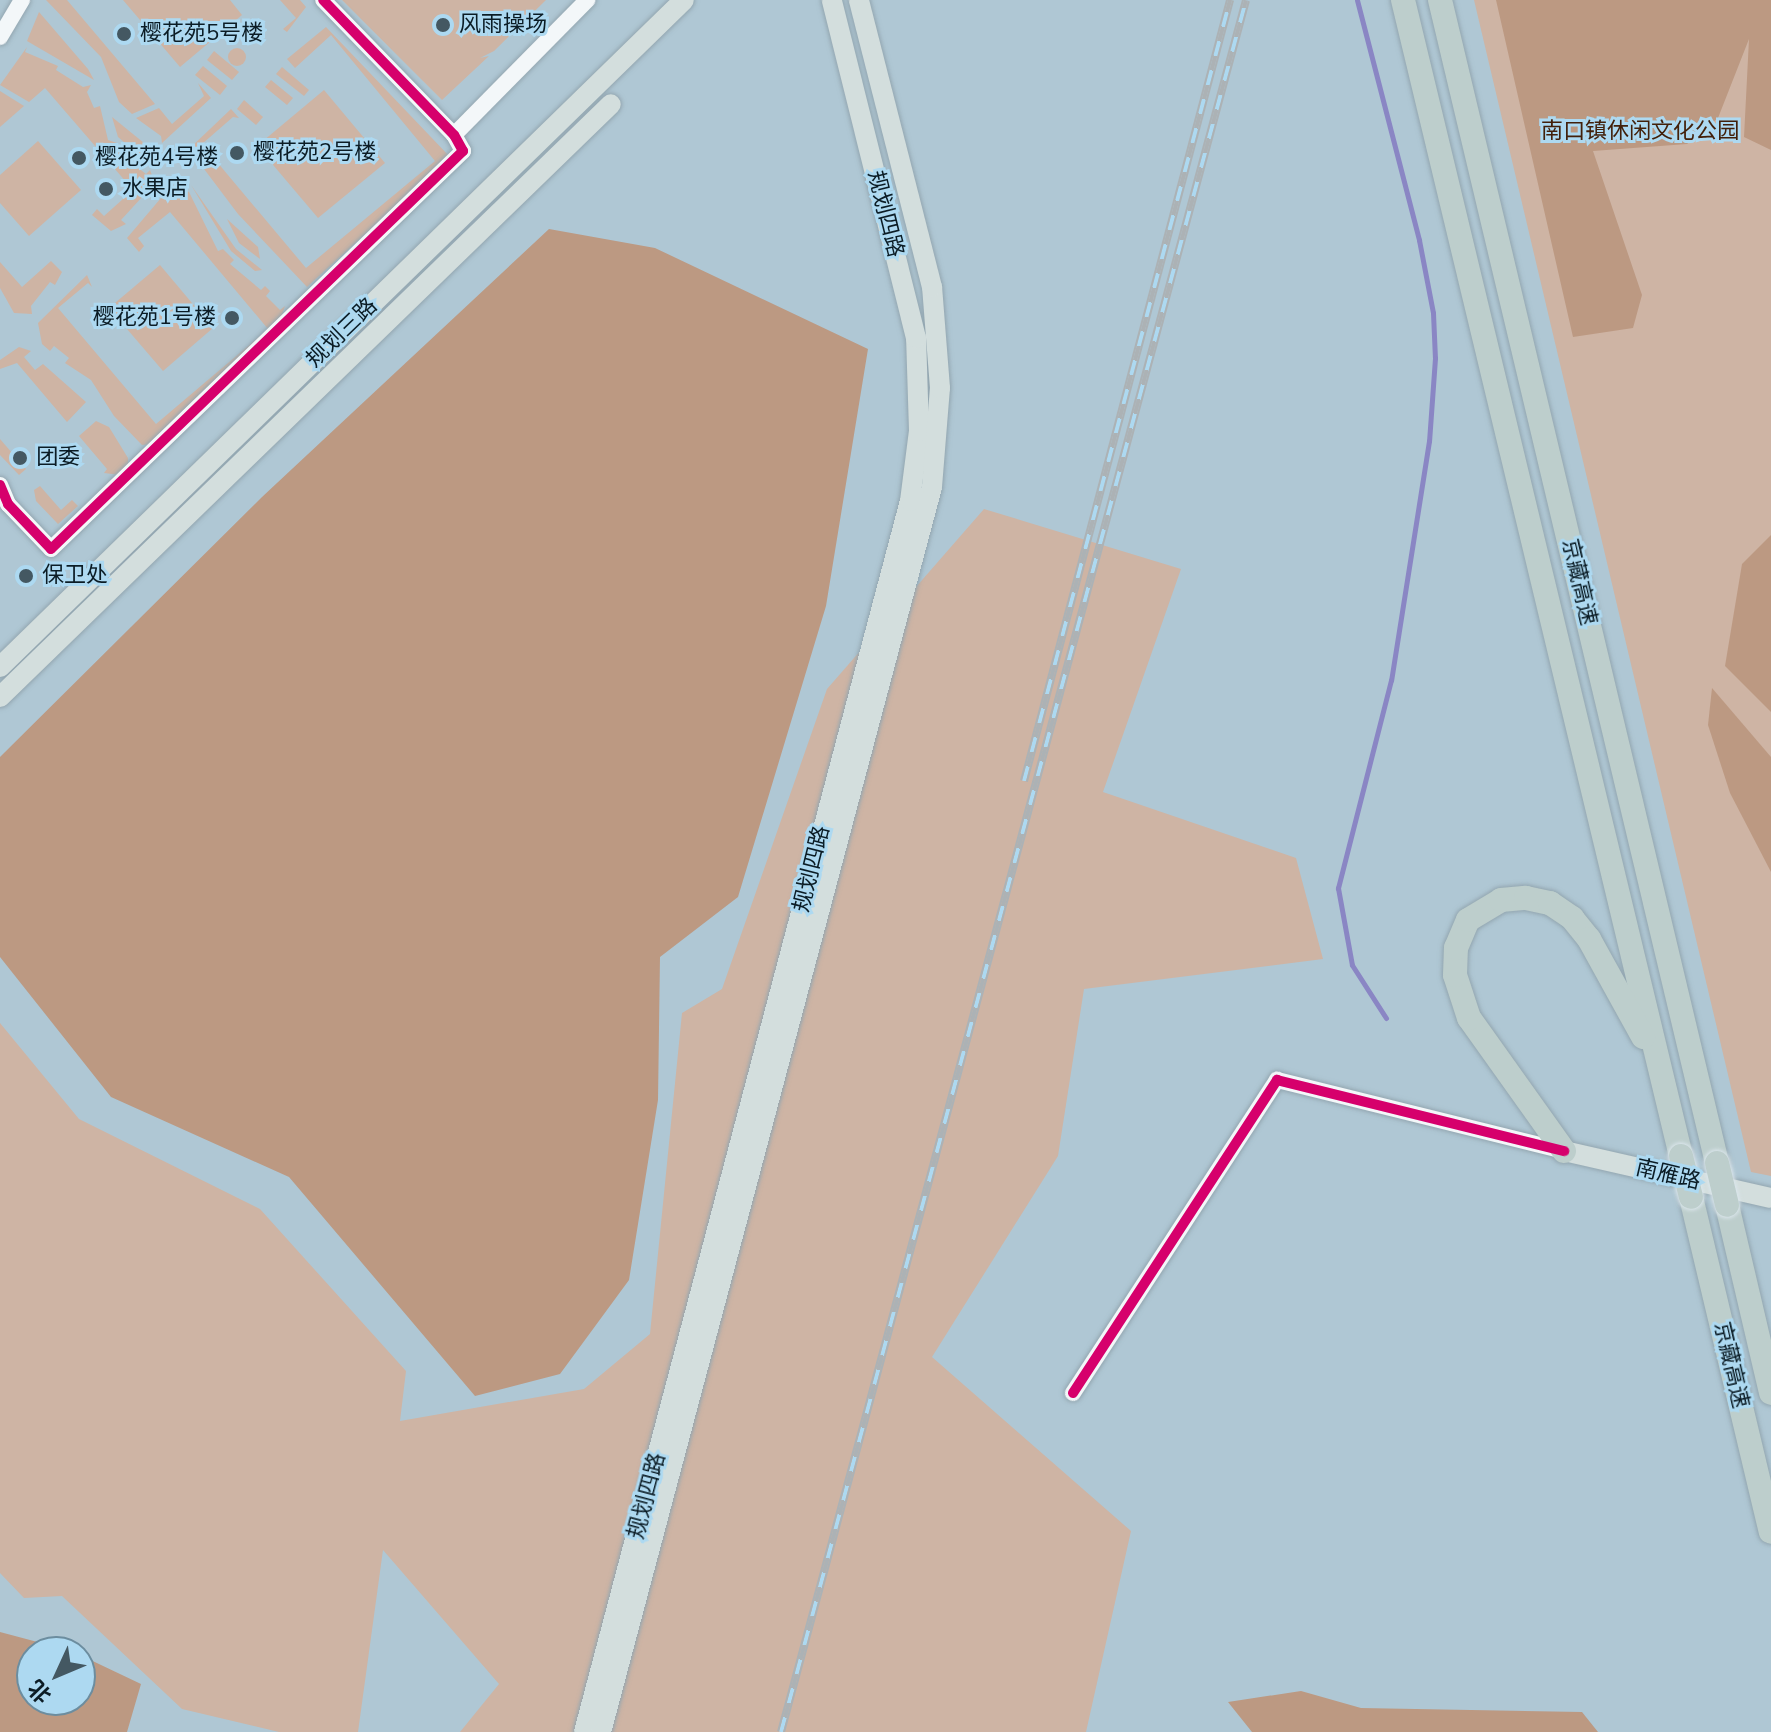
<!DOCTYPE html>
<html>
<head>
<meta charset="utf-8">
<style>
  body { margin:0 }
  #map { position:relative; width:1771px; height:1732px; overflow:hidden; background:#afc7d4; font-family:"Nunito Sans","Noto Sans SC",sans-serif }
  div>[style] { position:absolute }
  .green>* { inset:0; background:#ceb4a4 }
  .round { border-radius:50% }
  .forest>* { inset:0; background:#bc9982 }
  .stream>* { height:5px; margin:-2.5px; padding:0 2.5px; transform-origin:2.5px; border-radius:2.5px; background:#8a86c4 }
  .roads { filter:drop-shadow(0 0 2px #93a6b0) drop-shadow(0 0 2px #93a6b0) }
  .minor>* { height:16px; margin:-8px; padding:0 8px; transform-origin:8px; border-radius:8px; background:#f3f7f9 }
  .major>* { height:20px; margin:-10px; padding:0 10px; transform-origin:10px; border-radius:10px; background:#d3dedd }
  .highway>* { height:24px; margin:-12px; padding:0 12px; transform-origin:12px; border-radius:12px; background:#bdcecc }
  .rail>* { height:8px; margin-top:-4px; transform-origin:0; background:repeating-linear-gradient(90deg,#add9f1 0 15px,#acb2b5 0 30px); box-sizing:border-box; border-block:2px solid #acb2b5 }
  .bridges { filter:drop-shadow(0 0 2px #dbe6ec) drop-shadow(0 0 2px #dbe6ec) }
  .highway-bridge>* { height:24px; margin:-12px; padding:0 12px; transform-origin:12px; border-radius:12px; background:#bdcecc }
  .cycleway>* { height:10px; margin:-5px; padding:0 5px; transform-origin:5px; border-radius:5px; background:#d6006c }
  .dots>* { width:22px; height:22px; translate:-50% -50%; box-sizing:border-box; border:4px solid #add9f1; border-radius:50% }
  span { translate:-50% -50%; white-space:nowrap; text-align:center; line-height:1.15; -webkit-text-stroke:6px #add9f1; paint-order:stroke }
  .poi-label { font-size:22px; color:#0b1c25 }
  .left { translate:0 -50%; text-align:left }
  .right { translate:-100% -50%; text-align:right }
  .park-label { font-size:22px; color:#42200a }
  .street-label { font-size:22px; color:#0b1c25 }
  .north { position:absolute; left:16px; top:1636px; width:80px; height:80px; box-sizing:border-box; background:#add9f1; border:2px solid #6c8d9f; border-radius:50%; rotate:226deg; font-size:22px; font-weight:700; line-height:32px; text-align:center; color:#0b1c25 }
  .north::after { content:''; display:block; margin:auto; width:28px; height:36px; background:#445862; clip-path:polygon(50% 0,100% 100%,50% 72%,0 100%) }
</style>
</head>
<body>
<div id="map">
  <div class="green">
    <div style="clip-path:polygon(46px 0,67px 0,155px 104px,132px 114px,119px 102px,101px 57px)"></div>
    <div style="clip-path:polygon(123px 0,230px 0,242px 15px,180px 67px)"></div>
    <div style="clip-path:polygon(280px 0,300px 0,306px 7px,287px 32px,283px 29px,296px 18px)"></div>
    <div style="clip-path:polygon(342px 0,546px 0,494px 51px,480px 58px,489px 56px,442px 100px)"></div>
    <div style="clip-path:polygon(1474px 0,1771px 0,1771px 1176px,1751px 1172px)"></div>
    <div style="clip-path:polygon(39px 12px,88px 69px,94px 80px,27px 41px)"></div>
    <div style="clip-path:polygon(326px 27px,450px 157px,307px 287px,238px 214px,189px 149px,231px 109px,239px 118px,233px 117px,202px 144px,306px 268px,435px 161px,331px 35px,295px 68px,287px 59px)"></div>
    <div style="clip-path:polygon(27px 47px,25px 52px,58px 66px,56px 70px,83px 87px,91px 85px,87px 92px,94px 108px,100px 106px,108px 140px,117px 143px,114px 149px,146px 174px,150px 170px,155px 183px,121px 220px,126px 224px,111px 231px,92px 215px,97px 209px,104px 216px,133px 190px,45px 88px,29px 102px,0 85px)"></div>
    <div class="round" style="left:228px;top:48px;width:18px;height:18px"></div>
    <div style="clip-path:polygon(214px 51px,239px 72px,232px 80px,207px 60px)"></div>
    <div style="clip-path:polygon(203px 66px,227px 86px,220px 95px,195px 75px)"></div>
    <div style="clip-path:polygon(282px 67px,309px 90px,304px 96px,276px 74px)"></div>
    <div style="clip-path:polygon(271px 80px,293px 98px,287px 105px,265px 87px)"></div>
    <div style="clip-path:polygon(198px 83px,211px 98px,162px 143px,161px 136px,136px 118px,159px 108px,172px 124px,204px 96px)"></div>
    <div style="clip-path:polygon(324px 90px,385px 163px,318px 218px,257px 146px)"></div>
    <div style="clip-path:polygon(0 91px,24px 106px,0 127px)"></div>
    <div style="clip-path:polygon(244px 100px,263px 117px,256px 125px,237px 109px)"></div>
    <div style="clip-path:polygon(112px 117px,160px 156px,152px 166px,118px 137px)"></div>
    <div style="clip-path:polygon(38px 141px,81px 190px,29px 236px,0 203px,0 175px)"></div>
    <div style="clip-path:polygon(172px 185px,189px 192px,218px 251px,223px 249px,234px 260px,230px 264px,261px 290px,265px 286px,270px 291px,266px 296px,280px 310px,285px 306px,280px 321px,152px 444px,142px 445px,114px 416px,91px 380px,65px 363px,69px 358px,54px 346px,50px 351px,42px 344px,38px 323px,87px 275px,92px 287px,88px 283px,58px 308px,156px 424px,268px 329px,170px 212px,138px 238px,144px 246px,139px 252px,127px 238px)"></div>
    <div style="clip-path:polygon(191px 185px,236px 249px,262px 270px,255px 271px,231px 251px)"></div>
    <div style="clip-path:polygon(227px 219px,258px 247px,260px 259px,239px 243px)"></div>
    <div style="clip-path:polygon(51px 261px,62px 272px,55px 285px,50px 282px,31px 306px,32px 314px,14px 313px,0 288px,0 262px,22px 287px)"></div>
    <div style="clip-path:polygon(160px 265px,213px 328px,163px 371px,109px 308px)"></div>
    <div style="clip-path:polygon(19px 347px,31px 351px,24px 357px,35px 370px,43px 364px,86px 402px,67px 422px,17px 363px,0 369px,0 360px)"></div>
    <div style="clip-path:polygon(96px 421px,109px 427px,128px 458px,128px 467px,120px 475px,104px 473px,107px 469px,79px 436px)"></div>
    <div style="clip-path:polygon(0 439px,26px 469px,19px 475px,0 455px)"></div>
    <div style="clip-path:polygon(40px 486px,61px 510px,72px 500px,78px 506px,58px 524px,36px 501px,34px 490px)"></div>
    <div style="clip-path:polygon(984px 509px,1181px 569px,1103px 792px,1296px 858px,1323px 959px,1084px 989px,1058px 1156px,932px 1357px,1131px 1531px,1086px 1732px,460px 1732px,499px 1684px,383px 1550px,358px 1732px,279px 1732px,182px 1709px,62px 1596px,24px 1598px,0 1573px,0 1023px,79px 1119px,260px 1209px,406px 1371px,400px 1421px,584px 1389px,650px 1334px,682px 1013px,722px 989px,827px 689px)"></div>
  </div>
  <div class="forest">
    <div style="clip-path:polygon(1496px 0,1771px 0,1771px 150px,1744px 137px,1749px 39px,1718px 118px,1687px 144px,1593px 151px,1642px 295px,1633px 328px,1573px 337px)"></div>
    <div style="clip-path:polygon(549px 229px,655px 248px,868px 349px,826px 606px,738px 897px,660px 957px,658px 1100px,629px 1280px,560px 1374px,475px 1396px,289px 1177px,111px 1097px,0 957px,0 757px,262px 497px)"></div>
    <div style="clip-path:polygon(1771px 535px,1771px 712px,1725px 666px,1742px 564px)"></div>
    <div style="clip-path:polygon(1712px 688px,1771px 757px,1771px 872px,1730px 793px,1708px 725px)"></div>
    <div style="clip-path:polygon(0 1632px,75px 1652px,32px 1652px,32px 1700px,80px 1700px,80px 1655px,141px 1684px,127px 1732px,0 1732px)"></div>
    <div style="clip-path:polygon(1301px 1691px,1361px 1708px,1582px 1712px,1598px 1732px,1252px 1732px,1228px 1702px)"></div>
  </div>
  <div class="stream">
    <div style="left:1357px;top:0;width:248px;rotate:75.5deg"></div>
    <div style="left:1419px;top:240px;width:74px;rotate:79.1deg"></div>
    <div style="left:1433px;top:313px;width:45px;rotate:87.5deg"></div>
    <div style="left:1435px;top:358px;width:83px;rotate:94.1deg"></div>
    <div style="left:1429px;top:441px;width:242px;rotate:99deg"></div>
    <div style="left:1391px;top:680px;width:215px;rotate:104.3deg"></div>
    <div style="left:1338px;top:888px;width:78px;rotate:79.7deg"></div>
    <div style="left:1352px;top:965px;width:63px;rotate:57.3deg"></div>
  </div>
  <div class="roads">
    <div class="minor">
      <div style="left:0;top:37px;width:43px;rotate:-59.3deg"></div>
      <div style="left:454px;top:135px;width:190px;rotate:-45.4deg"></div>
      <div style="left:0;top:485px;width:21px;rotate:67deg"></div>
      <div style="left:8px;top:504px;width:62px;rotate:46.3deg"></div>
      <div style="left:51px;top:549px;width:573px;rotate:-44.01deg"></div>
      <div style="left:463px;top:151px;width:18px;rotate:-119deg"></div>
      <div style="left:454px;top:135px;width:188px;rotate:-134.1deg"></div>
      <div style="left:1073px;top:1393px;width:374px;rotate:-56.9deg"></div>
      <div style="left:1277px;top:1080px;width:296px;rotate:13.9deg"></div>
    </div>
    <div class="major">
      <div style="left:0;top:667px;width:955px;rotate:-44.28deg"></div>
      <div style="left:0;top:697px;width:851px;rotate:-44.14deg"></div>
      <div style="left:1564px;top:1151px;width:212px;rotate:12.8deg"></div>
      <div style="left:584px;top:1732px;width:1273px;rotate:-75.17deg"></div>
      <div style="left:910px;top:501px;width:71px;rotate:-82.7deg"></div>
      <div style="left:919px;top:431px;width:93px;rotate:-91.8deg"></div>
      <div style="left:916px;top:338px;width:348px;rotate:-104deg"></div>
      <div style="left:601px;top:1732px;width:1288px;rotate:-75.11deg"></div>
      <div style="left:932px;top:487px;width:99px;rotate:-85.4deg"></div>
      <div style="left:940px;top:388px;width:101px;rotate:-94.5deg"></div>
      <div style="left:932px;top:287px;width:296px;rotate:-104.3deg"></div>
    </div>
    <div class="highway">
      <div style="left:1403px;top:0;width:1189px;rotate:76.48deg"></div>
      <div style="left:1440px;top:0;width:1196px;rotate:76.6deg"></div>
      <div style="left:1564px;top:1151px;width:163px;rotate:-125.5deg"></div>
      <div style="left:1469px;top:1018px;width:45px;rotate:-108deg"></div>
      <div style="left:1455px;top:975px;width:27px;rotate:-88deg"></div>
      <div style="left:1456px;top:948px;width:30px;rotate:-67deg"></div>
      <div style="left:1468px;top:920px;width:39px;rotate:-31deg"></div>
      <div style="left:1501px;top:900px;width:25px;rotate:-5deg"></div>
      <div style="left:1526px;top:898px;width:25px;rotate:12deg"></div>
      <div style="left:1550px;top:903px;width:27px;rotate:34deg"></div>
      <div style="left:1572px;top:918px;width:27px;rotate:51deg"></div>
      <div style="left:1589px;top:939px;width:112px;rotate:61.1deg"></div>
      <div style="left:1691px;top:1197px;width:344px;rotate:76.6deg"></div>
      <div style="left:1727px;top:1205px;width:193px;rotate:76.8deg"></div>
    </div>
  </div>
  <div class="rail">
    <div style="left:1024px;top:781px;width:808px;rotate:-75.22deg"></div>
    <div style="left:781px;top:1732px;width:1793px;rotate:-74.97deg"></div>
  </div>
  <div class="bridges">
    <div class="highway-bridge">
      <div style="left:1681px;top:1156px;width:42px;rotate:76.3deg"></div>
      <div style="left:1717px;top:1163px;width:43px;rotate:76.6deg"></div>
    </div>
  </div>
  <div class="cycleway">
    <div style="left:0;top:485px;width:21px;rotate:67deg"></div>
    <div style="left:8px;top:504px;width:62px;rotate:46.3deg"></div>
    <div style="left:51px;top:549px;width:573px;rotate:-44.01deg"></div>
    <div style="left:463px;top:151px;width:18px;rotate:-119deg"></div>
    <div style="left:454px;top:135px;width:188px;rotate:-134.1deg"></div>
    <div style="left:1073px;top:1393px;width:374px;rotate:-56.9deg"></div>
    <div style="left:1277px;top:1080px;width:296px;rotate:13.9deg"></div>
  </div>
  <div class="dots">
    <div style="left:443px;top:25px;background:#445862"></div>
    <div style="left:124px;top:34px;background:#445862"></div>
    <div style="left:237px;top:153px;background:#445862"></div>
    <div style="left:79px;top:158px;background:#445862"></div>
    <div style="left:106px;top:189px;background:#445862"></div>
    <div style="left:232px;top:318px;background:#445862"></div>
    <div style="left:20px;top:458px;background:#445862"></div>
    <div style="left:26px;top:576px;background:#445862"></div>
  </div>
  <div class="poi-label">
    <span class="left" style="left:459px;top:25px">风雨操场</span>
    <span class="left" style="left:140px;top:34px">樱花苑5号楼</span>
    <span class="left" style="left:253px;top:153px">樱花苑2号楼</span>
    <span class="left" style="left:95px;top:158px">樱花苑4号楼</span>
    <span class="left" style="left:122px;top:189px">水果店</span>
    <span class="right" style="left:216px;top:318px">樱花苑1号楼</span>
    <span class="left" style="left:36px;top:458px">团委</span>
    <span class="left" style="left:42px;top:576px">保卫处</span>
  </div>
  <div class="park-label">
    <span style="left:1640px;top:132px">南口镇休闲文化公园</span>
  </div>
  <div class="street-label">
    <span style="left:885px;top:214px;rotate:76deg">规划四路</span>
    <span style="left:342px;top:333px;rotate:-44deg">规划三路</span>
    <span style="left:1579px;top:582px;rotate:77deg">京藏高速</span>
    <span style="left:812px;top:869px;rotate:-76deg">规划四路</span>
    <span style="left:1668px;top:1175px;rotate:13deg">南雁路</span>
    <span style="left:1731px;top:1365px;rotate:77deg">京藏高速</span>
    <span style="left:647px;top:1496px;rotate:-75deg">规划四路</span>
  </div>
  <div class="north">北</div>
</div>
</body>
</html>
